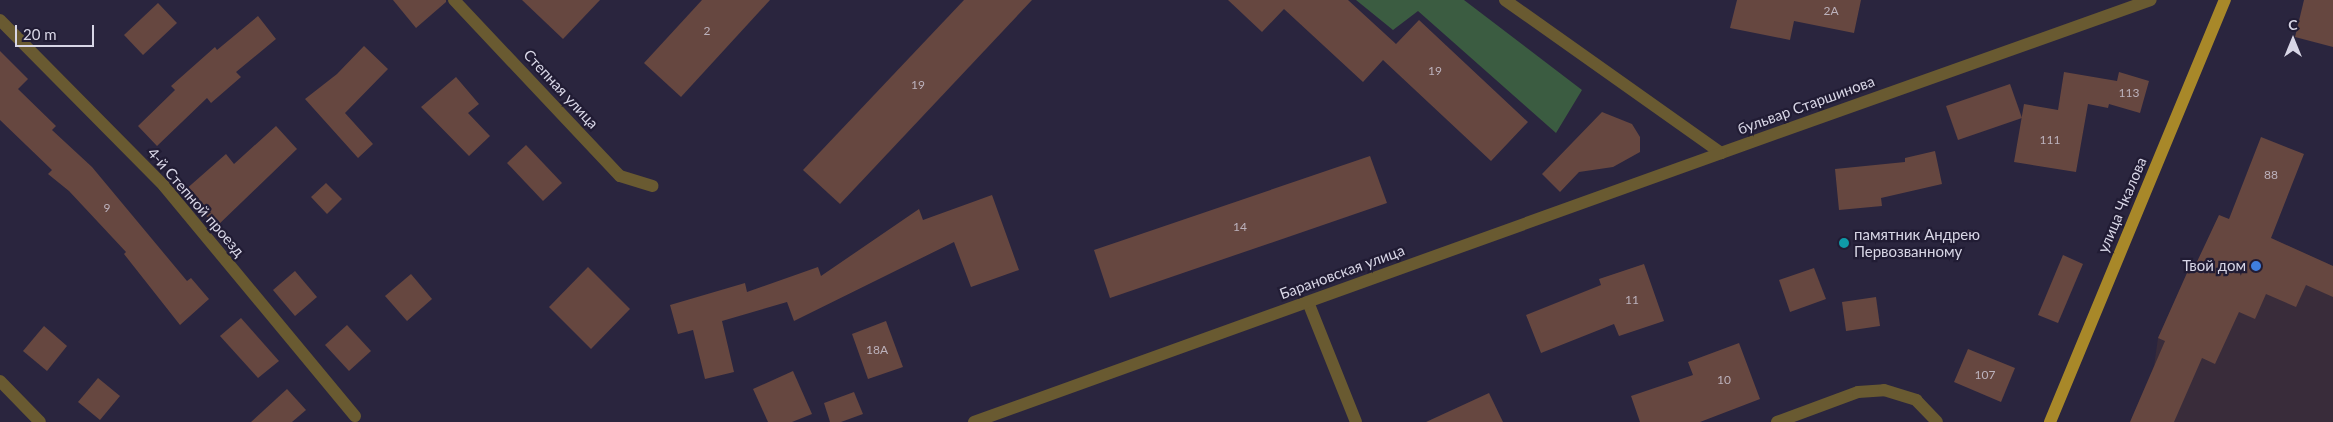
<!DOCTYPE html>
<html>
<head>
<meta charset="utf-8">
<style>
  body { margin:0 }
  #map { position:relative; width:2333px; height:422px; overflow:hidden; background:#2a253e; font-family:Lato,sans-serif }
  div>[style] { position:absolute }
  .industrial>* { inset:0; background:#392c3a }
  .green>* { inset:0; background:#3b5c41 }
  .building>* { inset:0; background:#664740 }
  .minor>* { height:12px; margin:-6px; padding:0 6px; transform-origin:6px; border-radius:6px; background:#695a31 }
  .major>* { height:12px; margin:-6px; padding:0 6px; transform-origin:6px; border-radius:6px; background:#a88829 }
  .dots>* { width:14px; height:14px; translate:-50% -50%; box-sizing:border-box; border:2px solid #211c34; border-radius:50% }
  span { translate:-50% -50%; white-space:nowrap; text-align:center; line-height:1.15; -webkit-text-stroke:4.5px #211c34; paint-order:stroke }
  .number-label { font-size:12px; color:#bcb2bc }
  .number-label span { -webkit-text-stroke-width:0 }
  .street-label { font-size:15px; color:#d8d6e6 }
  .poi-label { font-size:15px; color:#d8d6e6 }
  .left { translate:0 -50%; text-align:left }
  .right { translate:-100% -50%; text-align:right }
  .north { position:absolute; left:2268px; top:15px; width:50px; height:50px; -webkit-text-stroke:4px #211c34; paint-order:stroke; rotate:0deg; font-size:14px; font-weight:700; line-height:20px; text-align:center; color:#d8d6e6 }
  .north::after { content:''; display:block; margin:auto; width:18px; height:22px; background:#d8d6e6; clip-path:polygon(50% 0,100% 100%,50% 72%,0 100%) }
  .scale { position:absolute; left:15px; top:25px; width:79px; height:22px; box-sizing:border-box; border:2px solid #d8d6e6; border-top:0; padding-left:6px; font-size:15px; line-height:18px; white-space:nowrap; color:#d8d6e6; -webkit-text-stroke:4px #211c34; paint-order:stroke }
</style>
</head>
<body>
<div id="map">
  <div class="industrial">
    <div style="clip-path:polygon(2219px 215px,2333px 266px,2333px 422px,2130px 422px,2154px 366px,2158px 338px,2191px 264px,2200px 268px,2213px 241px,2208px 239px)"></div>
  </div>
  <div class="green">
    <div style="clip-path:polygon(1356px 0,1464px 0,1582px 90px,1556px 133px,1418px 11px,1393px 30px)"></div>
  </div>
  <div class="building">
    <div style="clip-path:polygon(393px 0,446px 0,446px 2px,416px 28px)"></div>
    <div style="clip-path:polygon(522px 0,600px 0,563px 39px)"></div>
    <div style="clip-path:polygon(702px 0,770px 0,681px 97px,644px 63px)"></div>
    <div style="clip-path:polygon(964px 0,1032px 0,840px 204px,803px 170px)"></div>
    <div style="clip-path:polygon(1228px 0,1348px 0,1396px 44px,1419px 20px,1528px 122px,1491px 161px,1383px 60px,1363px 82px,1284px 9px,1262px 32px)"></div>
    <div style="clip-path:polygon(1737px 0,1861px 0,1854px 33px,1794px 21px,1790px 40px,1730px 28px)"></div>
    <div style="clip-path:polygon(2304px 0,2333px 0,2333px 47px,2295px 37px)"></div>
    <div style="clip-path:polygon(158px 3px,177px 23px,143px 55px,124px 35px)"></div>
    <div style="clip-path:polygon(258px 16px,276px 39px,236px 72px,241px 77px,211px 103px,207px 98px,157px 146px,138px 126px,175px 90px,171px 86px,215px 47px,217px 50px)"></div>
    <div style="clip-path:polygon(364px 46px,388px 69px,345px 113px,373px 144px,358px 158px,305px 99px,337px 74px)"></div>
    <div style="clip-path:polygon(0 51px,28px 79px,18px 89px,56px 126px,52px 130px,92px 167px,187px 281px,191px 278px,209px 299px,180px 325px,124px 254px,126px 252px,69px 191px,48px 174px,52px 170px,0 120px)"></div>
    <div style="clip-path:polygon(2064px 72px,2117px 81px,2119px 72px,2149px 81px,2140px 113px,2109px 104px,2108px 108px,2088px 104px,2076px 172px,2014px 162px,2024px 104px,2058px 110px)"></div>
    <div style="clip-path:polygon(456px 77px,479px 104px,468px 113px,490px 136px,469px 156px,421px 107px)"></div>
    <div style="clip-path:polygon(2010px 84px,2022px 118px,1958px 140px,1946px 106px)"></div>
    <div style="clip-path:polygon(1602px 112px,1632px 124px,1640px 137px,1640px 152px,1613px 167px,1579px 172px,1560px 192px,1542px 174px)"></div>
    <div style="clip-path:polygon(276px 126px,297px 149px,216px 227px,184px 191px,226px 154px,234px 164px)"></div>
    <div style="clip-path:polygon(2261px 137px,2304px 154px,2271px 238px,2333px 266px,2333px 297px,2306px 285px,2296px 307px,2266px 294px,2255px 319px,2239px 312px,2215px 364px,2202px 358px,2174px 422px,2130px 422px,2165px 341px,2158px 338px,2191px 264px,2195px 266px,2219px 215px,2229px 219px)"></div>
    <div style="clip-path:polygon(526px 145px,562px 183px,543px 201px,507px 163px)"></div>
    <div style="clip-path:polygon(1935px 151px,1942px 184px,1881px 198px,1882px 206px,1839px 210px,1835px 169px,1905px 162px,1905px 158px)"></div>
    <div style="clip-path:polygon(1370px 156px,1387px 203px,1110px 298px,1094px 250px)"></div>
    <div style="clip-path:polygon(326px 183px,342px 199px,327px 214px,311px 197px)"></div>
    <div style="clip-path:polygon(992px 195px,1019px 270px,971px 287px,954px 242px,794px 321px,787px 302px,722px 321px,734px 372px,705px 379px,693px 330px,678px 334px,670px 305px,745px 283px,747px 292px,818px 267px,821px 276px,919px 209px,923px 220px)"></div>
    <div style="clip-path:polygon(2063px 255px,2083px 264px,2058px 323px,2038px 315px)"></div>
    <div style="clip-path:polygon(1644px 264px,1664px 321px,1619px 336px,1614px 324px,1541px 353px,1526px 315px,1601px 285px,1599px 279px)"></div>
    <div style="clip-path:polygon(588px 267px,630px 309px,591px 349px,549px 307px)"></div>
    <div style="clip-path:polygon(1814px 268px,1826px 299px,1790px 312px,1779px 280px)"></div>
    <div style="clip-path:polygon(295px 271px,317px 297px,295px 316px,273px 290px)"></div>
    <div style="clip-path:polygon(411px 274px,432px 299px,407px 321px,385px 296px)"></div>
    <div style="clip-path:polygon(1876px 297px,1880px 326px,1846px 331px,1842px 302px)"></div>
    <div style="clip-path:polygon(241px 318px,279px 361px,258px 378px,220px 336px)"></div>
    <div style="clip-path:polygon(886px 321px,903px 367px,868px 379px,852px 334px)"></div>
    <div style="clip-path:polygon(347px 325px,371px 351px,349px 371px,325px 345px)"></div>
    <div style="clip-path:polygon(44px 326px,67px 346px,47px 371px,23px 351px)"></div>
    <div style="clip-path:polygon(1739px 343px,1760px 399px,1700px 422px,1640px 422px,1631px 396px,1693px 375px,1688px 362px)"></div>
    <div style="clip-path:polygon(1968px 349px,2015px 368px,2001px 402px,1954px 382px)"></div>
    <div style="clip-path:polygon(793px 371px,812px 414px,792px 422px,768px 422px,753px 389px)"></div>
    <div style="clip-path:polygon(98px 378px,120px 396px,100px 420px,78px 402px)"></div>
    <div style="clip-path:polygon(287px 389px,306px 410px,292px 422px,251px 422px)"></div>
    <div style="clip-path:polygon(854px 392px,863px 414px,841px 422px,830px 422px,824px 403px)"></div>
    <div style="clip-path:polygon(1489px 393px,1503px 422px,1426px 422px)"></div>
  </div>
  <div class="minor">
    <div style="left:454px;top:0;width:242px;rotate:46.7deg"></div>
    <div style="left:620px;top:176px;width:34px;rotate:17deg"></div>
    <div style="left:1505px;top:0;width:265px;rotate:35.3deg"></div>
    <div style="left:1721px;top:153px;width:456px;rotate:-19.6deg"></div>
    <div style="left:0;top:20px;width:233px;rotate:45.3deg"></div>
    <div style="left:164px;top:186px;width:299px;rotate:50.3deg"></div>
    <div style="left:1308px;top:302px;width:129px;rotate:68.2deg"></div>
    <div style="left:0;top:381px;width:57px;rotate:45.7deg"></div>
    <div style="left:974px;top:422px;width:794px;rotate:-19.8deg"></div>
    <div style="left:1777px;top:422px;width:86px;rotate:-20.3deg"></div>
    <div style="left:1858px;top:392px;width:26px;rotate:-4deg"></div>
    <div style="left:1884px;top:390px;width:34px;rotate:17deg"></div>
    <div style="left:1916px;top:400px;width:30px;rotate:46deg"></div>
  </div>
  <div class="major">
    <div style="left:2050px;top:422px;width:457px;rotate:-67.5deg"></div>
  </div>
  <div class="dots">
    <div style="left:1844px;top:243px;background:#0f9aa8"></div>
    <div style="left:2256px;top:266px;background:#3f7fe0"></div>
  </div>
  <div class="number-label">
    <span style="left:1831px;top:11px">2А</span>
    <span style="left:707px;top:31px">2</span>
    <span style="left:1435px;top:71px">19</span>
    <span style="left:918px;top:85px">19</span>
    <span style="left:2129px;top:93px">113</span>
    <span style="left:2050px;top:140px">111</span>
    <span style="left:2271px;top:175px">88</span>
    <span style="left:107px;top:208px">9</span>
    <span style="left:1240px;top:227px">14</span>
    <span style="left:1632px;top:300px">11</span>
    <span style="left:877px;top:350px">18А</span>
    <span style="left:1985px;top:375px">107</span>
    <span style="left:1724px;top:380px">10</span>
  </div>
  <div class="street-label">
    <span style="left:561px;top:89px;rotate:47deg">Степная улица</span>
    <span style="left:1806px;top:105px;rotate:-20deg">бульвар Старшинова</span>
    <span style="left:196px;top:202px;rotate:49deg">4-й Степной проезд</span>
    <span style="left:2122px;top:205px;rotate:-67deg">улица Чкалова</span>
    <span style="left:1342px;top:272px;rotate:-20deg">Барановская улица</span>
  </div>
  <div class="poi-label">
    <span class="left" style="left:1854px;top:243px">памятник Андрею<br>Первозванному</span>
    <span class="right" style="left:2246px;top:266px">Твой дом</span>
  </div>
  <div class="north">С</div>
  <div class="scale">20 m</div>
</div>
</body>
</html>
